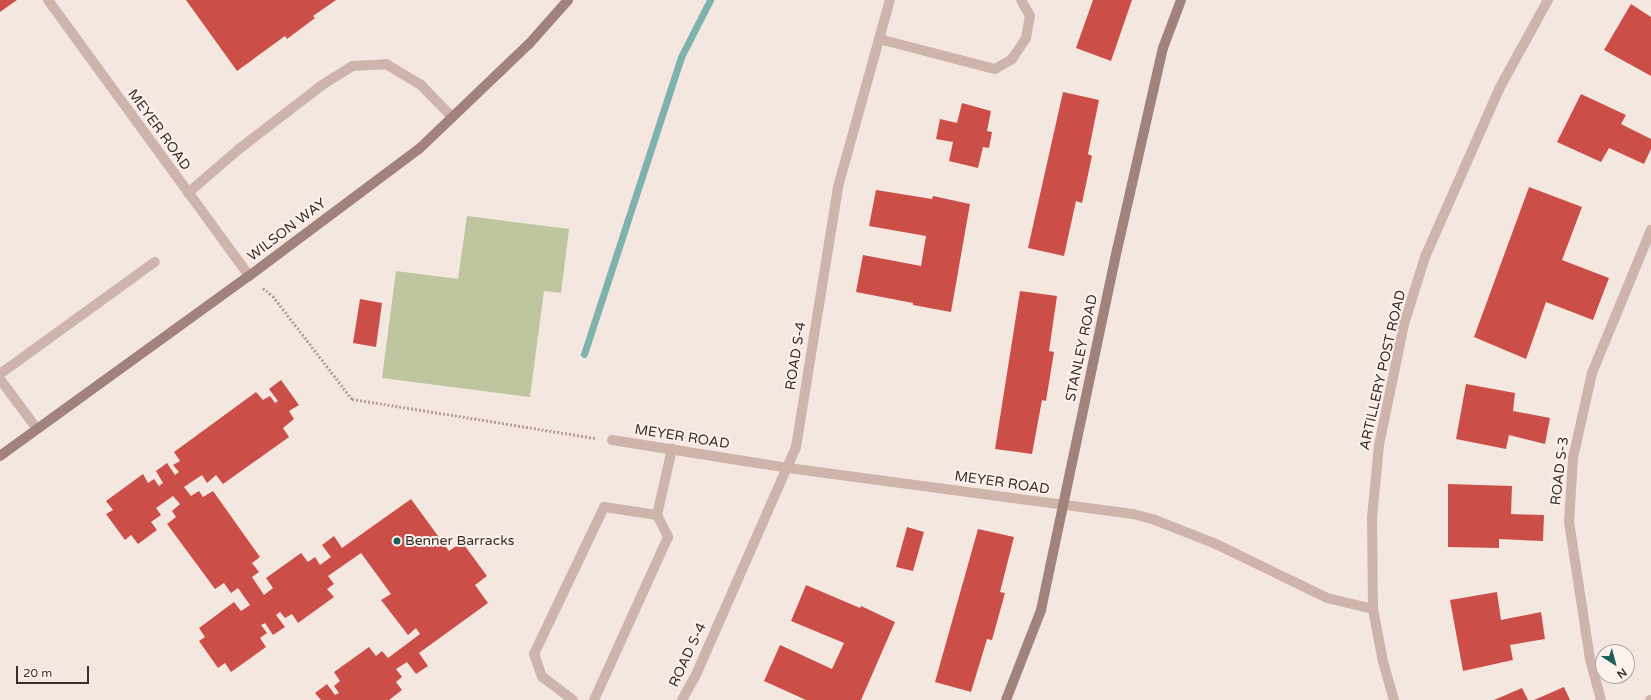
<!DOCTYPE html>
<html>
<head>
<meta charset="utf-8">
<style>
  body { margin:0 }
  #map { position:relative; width:1651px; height:700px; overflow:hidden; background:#f4e7e0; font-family:"Varela Round",sans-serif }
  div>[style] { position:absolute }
  .green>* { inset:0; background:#bfc59f }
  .stream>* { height:7px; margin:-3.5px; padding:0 3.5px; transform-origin:3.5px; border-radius:3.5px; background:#7eb3ab }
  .building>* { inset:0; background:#cb4f48 }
  .path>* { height:2.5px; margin-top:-1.25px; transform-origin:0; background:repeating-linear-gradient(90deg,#ba9e95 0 2px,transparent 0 4px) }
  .lane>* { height:10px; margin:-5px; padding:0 5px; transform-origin:5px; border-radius:5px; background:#ceb4ab }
  .street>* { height:10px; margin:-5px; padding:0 5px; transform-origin:5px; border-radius:5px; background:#ceb4ab }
  .secondary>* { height:10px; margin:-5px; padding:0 5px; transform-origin:5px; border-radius:5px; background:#a2837c }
  .dots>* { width:11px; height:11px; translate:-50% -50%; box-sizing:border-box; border:2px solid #fbf2ed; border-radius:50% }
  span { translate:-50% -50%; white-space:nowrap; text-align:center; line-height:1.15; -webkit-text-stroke:4px #fbf2ed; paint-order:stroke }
  .street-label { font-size:14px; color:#3b2d2b }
  .poi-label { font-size:14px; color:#3b2d2b }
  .left { translate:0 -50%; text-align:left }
  .north { position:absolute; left:1595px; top:644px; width:40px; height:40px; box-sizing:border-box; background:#fbf2ed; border:1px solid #aea39f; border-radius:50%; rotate:144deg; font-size:11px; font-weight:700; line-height:16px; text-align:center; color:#3b2d2b }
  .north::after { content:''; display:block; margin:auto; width:14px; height:18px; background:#1e5f57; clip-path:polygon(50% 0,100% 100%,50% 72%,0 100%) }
  .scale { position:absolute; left:16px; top:666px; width:73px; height:18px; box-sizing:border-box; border:2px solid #3b2d2b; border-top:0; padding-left:5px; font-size:12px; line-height:14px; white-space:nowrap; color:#3b2d2b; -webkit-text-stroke:3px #fbf2ed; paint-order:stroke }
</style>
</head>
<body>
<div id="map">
  <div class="green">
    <div style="clip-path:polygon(467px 216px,569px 229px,561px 293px,544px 291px,530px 397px,382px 378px,396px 271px,458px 279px)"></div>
  </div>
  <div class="stream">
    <div style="left:584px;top:354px;width:312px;rotate:-71.9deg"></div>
    <div style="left:681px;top:57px;width:64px;rotate:-63deg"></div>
  </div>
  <div class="building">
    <div style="clip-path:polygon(0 0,17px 0,0 12px)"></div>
    <div style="clip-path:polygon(186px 0,336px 0,313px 16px,315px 18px,287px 39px,285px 36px,237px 71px)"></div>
    <div style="clip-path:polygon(1093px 0,1132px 0,1111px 61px,1076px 48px)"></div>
    <div style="clip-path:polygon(1631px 4px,1651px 17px,1651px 76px,1604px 50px)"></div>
    <div style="clip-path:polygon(1063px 92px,1099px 100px,1088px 154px,1092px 156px,1082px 203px,1076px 201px,1064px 256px,1028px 248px)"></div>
    <div style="clip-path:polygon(1581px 94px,1626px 115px,1621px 124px,1651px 139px,1651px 149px,1644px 164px,1609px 148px,1601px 162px,1557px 142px)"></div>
    <div style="clip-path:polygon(962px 103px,991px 111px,987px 131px,992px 132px,989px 148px,983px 147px,978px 168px,949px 161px,953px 142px,936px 139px,940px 119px,957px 123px)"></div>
    <div style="clip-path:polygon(1529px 187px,1582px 207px,1562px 260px,1609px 278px,1593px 320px,1546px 302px,1526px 359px,1474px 337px)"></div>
    <div style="clip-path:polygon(876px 190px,932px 199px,933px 196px,970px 204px,951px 312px,913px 305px,913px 303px,856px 292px,863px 255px,921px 266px,926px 236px,869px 226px)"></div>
    <div style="clip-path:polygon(1020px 291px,1057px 296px,1049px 351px,1054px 352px,1046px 401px,1042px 400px,1032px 454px,995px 449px)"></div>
    <div style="clip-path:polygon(360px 299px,382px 303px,376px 347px,353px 343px)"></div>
    <div style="clip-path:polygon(281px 380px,299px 405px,289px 411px,294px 419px,283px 428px,289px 437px,223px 484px,216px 475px,207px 483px,202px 475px,184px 487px,191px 496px,199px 491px,203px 497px,213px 491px,260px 557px,252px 563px,259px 572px,252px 577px,264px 595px,273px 588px,266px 578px,301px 553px,308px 562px,315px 557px,320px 565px,331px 557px,322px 545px,334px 536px,342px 548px,411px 499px,449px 551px,462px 542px,487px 576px,475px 585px,488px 603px,419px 653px,428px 666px,416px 674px,407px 662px,396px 669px,402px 677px,396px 682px,402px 690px,389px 700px,321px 700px,315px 693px,327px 684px,335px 695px,339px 693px,334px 686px,340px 681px,334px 672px,369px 647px,376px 656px,382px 651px,388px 658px,420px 634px,416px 628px,408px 635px,381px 600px,391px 594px,361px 553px,328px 576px,334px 584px,327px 589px,334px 597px,298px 623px,292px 614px,285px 618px,280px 612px,276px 615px,285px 627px,273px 635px,265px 623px,261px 625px,267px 633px,260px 638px,266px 647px,231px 672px,225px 663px,218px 668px,199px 641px,205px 637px,199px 628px,234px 602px,241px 611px,250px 605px,238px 588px,231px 593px,224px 583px,215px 589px,167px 524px,176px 517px,172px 511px,180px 504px,173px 496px,156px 508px,161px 515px,151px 522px,157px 530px,138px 544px,131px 535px,125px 540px,106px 514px,113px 510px,106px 501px,143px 474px,148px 483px,154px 479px,159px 486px,163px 483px,156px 471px,167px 463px,175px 475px,179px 472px,173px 465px,180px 461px,174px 452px,256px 392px,263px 400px,270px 396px,275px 403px,278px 401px,269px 389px)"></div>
    <div style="clip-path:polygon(1466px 384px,1515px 393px,1513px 411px,1550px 418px,1545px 444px,1509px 435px,1506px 449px,1456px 439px)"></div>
    <div style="clip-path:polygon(1448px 484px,1512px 486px,1511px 514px,1544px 515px,1543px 541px,1499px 539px,1499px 548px,1448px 547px)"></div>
    <div style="clip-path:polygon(907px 527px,924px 532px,913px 571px,896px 567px)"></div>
    <div style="clip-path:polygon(978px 529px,1014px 537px,1000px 592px,1005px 593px,992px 640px,987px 639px,971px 692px,935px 682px)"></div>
    <div style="clip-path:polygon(806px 585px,860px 608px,861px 606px,895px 622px,861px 700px,806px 700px,764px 681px,780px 645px,832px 669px,844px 643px,791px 621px)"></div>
    <div style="clip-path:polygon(1497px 592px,1501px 620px,1541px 612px,1545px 639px,1510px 645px,1513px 660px,1463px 671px,1450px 600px)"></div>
    <div style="clip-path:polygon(1564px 687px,1570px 700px,1534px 700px)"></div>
    <div style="clip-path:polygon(1522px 688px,1528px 700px,1494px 700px)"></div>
  </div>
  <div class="path">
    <div style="left:263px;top:288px;width:13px;rotate:39deg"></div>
    <div style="left:273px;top:296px;width:130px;rotate:52.5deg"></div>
    <div style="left:352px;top:399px;width:246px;rotate:9.1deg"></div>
  </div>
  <div class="lane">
    <div style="left:879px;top:39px;width:120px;rotate:14.5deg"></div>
    <div style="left:995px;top:69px;width:20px;rotate:-30deg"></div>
    <div style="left:1012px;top:59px;width:25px;rotate:-56deg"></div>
    <div style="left:1026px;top:38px;width:22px;rotate:-80deg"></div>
    <div style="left:1030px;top:16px;width:18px;rotate:-119deg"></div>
    <div style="left:188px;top:193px;width:67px;rotate:-40.8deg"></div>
    <div style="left:239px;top:149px;width:105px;rotate:-37.6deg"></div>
    <div style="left:322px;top:85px;width:36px;rotate:-32deg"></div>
    <div style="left:352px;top:66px;width:34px;rotate:-3deg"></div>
    <div style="left:386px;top:64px;width:41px;rotate:31deg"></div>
    <div style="left:421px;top:85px;width:45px;rotate:45.9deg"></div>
    <div style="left:0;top:374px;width:191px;rotate:-35.9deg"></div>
    <div style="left:0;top:379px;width:62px;rotate:53.5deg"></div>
    <div style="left:657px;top:515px;width:68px;rotate:-77.2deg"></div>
    <div style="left:573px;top:700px;width:39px;rotate:-143deg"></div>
    <div style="left:542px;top:677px;width:24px;rotate:-109deg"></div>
    <div style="left:534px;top:654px;width:163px;rotate:-64.5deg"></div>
    <div style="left:604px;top:507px;width:54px;rotate:8.6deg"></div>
    <div style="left:657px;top:515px;width:25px;rotate:63deg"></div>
    <div style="left:668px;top:537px;width:179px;rotate:114.4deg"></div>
  </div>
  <div class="street">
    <div style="left:48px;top:0;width:341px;rotate:53.9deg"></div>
    <div style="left:612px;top:440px;width:178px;rotate:9deg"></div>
    <div style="left:788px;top:468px;width:348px;rotate:7.6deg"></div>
    <div style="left:1133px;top:514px;width:23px;rotate:15deg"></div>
    <div style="left:1155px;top:520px;width:66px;rotate:21.5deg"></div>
    <div style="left:1216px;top:544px;width:123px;rotate:25.9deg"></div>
    <div style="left:1327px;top:598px;width:47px;rotate:13.4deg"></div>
    <div style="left:682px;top:700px;width:26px;rotate:-61deg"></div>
    <div style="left:695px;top:677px;width:251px;rotate:-66.3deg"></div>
    <div style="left:796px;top:447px;width:263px;rotate:-80.8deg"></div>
    <div style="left:838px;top:187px;width:194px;rotate:-74.5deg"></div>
    <div style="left:1394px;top:700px;width:40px;rotate:-106deg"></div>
    <div style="left:1383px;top:662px;width:54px;rotate:-100.7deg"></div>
    <div style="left:1373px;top:609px;width:91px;rotate:-90.6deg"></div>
    <div style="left:1372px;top:518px;width:73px;rotate:-84.5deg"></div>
    <div style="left:1379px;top:445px;width:124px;rotate:-78.3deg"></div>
    <div style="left:1404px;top:324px;width:70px;rotate:-72.6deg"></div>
    <div style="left:1425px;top:257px;width:184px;rotate:-66.2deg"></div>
    <div style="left:1499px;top:89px;width:102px;rotate:-61.2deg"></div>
    <div style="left:1601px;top:700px;width:42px;rotate:-105deg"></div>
    <div style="left:1590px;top:659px;width:139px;rotate:-98.7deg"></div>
    <div style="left:1569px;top:522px;width:64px;rotate:-86.4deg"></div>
    <div style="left:1573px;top:458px;width:87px;rotate:-77.4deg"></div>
    <div style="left:1592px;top:373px;width:155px;rotate:-67.6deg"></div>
    <div style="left:1650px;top:700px;width:1px"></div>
  </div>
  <div class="secondary">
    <div style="left:0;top:456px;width:307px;rotate:-35.9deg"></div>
    <div style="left:249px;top:276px;width:212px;rotate:-36.8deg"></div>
    <div style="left:419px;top:149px;width:152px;rotate:-43.7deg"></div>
    <div style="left:529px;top:44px;width:59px;rotate:-48.4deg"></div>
    <div style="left:1006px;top:700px;width:97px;rotate:-68.7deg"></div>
    <div style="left:1041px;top:610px;width:368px;rotate:-78.1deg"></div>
    <div style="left:1117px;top:250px;width:207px;rotate:-77.2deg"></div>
    <div style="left:1163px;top:48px;width:51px;rotate:-69.4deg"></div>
  </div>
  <div class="dots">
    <div style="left:397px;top:541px;background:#1e5f57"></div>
  </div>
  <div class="street-label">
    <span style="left:159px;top:130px;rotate:54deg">MEYER ROAD</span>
    <span style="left:287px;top:230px;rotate:-37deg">WILSON WAY</span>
    <span style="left:1082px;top:348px;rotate:-78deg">STANLEY ROAD</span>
    <span style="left:796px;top:356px;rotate:-81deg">ROAD S-4</span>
    <span style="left:1383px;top:370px;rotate:-77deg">ARTILLERY POST ROAD</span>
    <span style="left:682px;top:437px;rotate:9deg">MEYER ROAD</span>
    <span style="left:1560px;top:471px;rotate:-83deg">ROAD S-3</span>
    <span style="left:1002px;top:483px;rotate:8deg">MEYER ROAD</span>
    <span style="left:688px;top:655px;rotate:-65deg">ROAD S-4</span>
  </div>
  <div class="poi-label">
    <span class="left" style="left:405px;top:541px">Benner Barracks</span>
  </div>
  <div class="north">N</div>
  <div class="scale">20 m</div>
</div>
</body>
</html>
